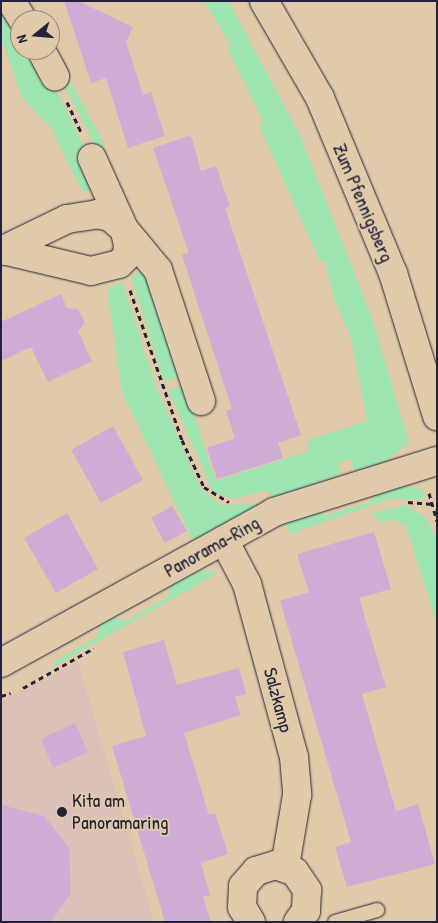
<!DOCTYPE html>
<html>
<head>
<meta charset="utf-8">
<style>
  body { margin:0 }
  #map { position:relative; width:438px; height:923px; overflow:hidden; background:#e1caaa; font-family:"Patrick Hand",sans-serif }
  div>[style] { position:absolute }
  .built>* { inset:0; background:#dbc1b7 }
  .green>* { inset:0; background:#9fe5b2 }
  .building>* { inset:0; background:#ceacd6 }
  .path>* { height:3px; margin-top:-1.5px; transform-origin:0; background:repeating-linear-gradient(90deg,#22223b 0 5px,transparent 0 9px) }
  .roads { filter:drop-shadow(0 0 1px #22223b) drop-shadow(0 0 1px #22223b) }
  .lane>* { height:14px; margin:-7px; padding:0 7px; transform-origin:7px; border-radius:7px; background:#e1caaa }
  .street>* { height:28px; margin:-14px; padding:0 14px; transform-origin:14px; border-radius:14px; background:#e1caaa }
  .dots>* { width:14px; height:14px; translate:-50% -50%; box-sizing:border-box; border:2px solid #e1caaa; border-radius:50% }
  span { translate:-50% -50%; white-space:nowrap; text-align:center; line-height:1.15; -webkit-text-stroke:4px #e1caaa; paint-order:stroke }
  .street-label { font-size:19px; color:#22223b }
  .poi-label { font-size:19px; color:#22223b }
  .left { translate:0 -50%; text-align:left }
  .frame { position:absolute; inset:0; border:2px solid #22223b; pointer-events:none }
  .north { position:absolute; left:10px; top:10px; width:50px; height:50px; box-sizing:border-box; background:#e1caaa; border:1px solid #95877e; border-radius:50%; rotate:253deg; font-size:14px; font-weight:700; line-height:20px; text-align:center; color:#22223b }
  .north::after { content:''; display:block; margin:auto; width:18px; height:22px; background:#22223b; clip-path:polygon(50% 0,100% 100%,50% 72%,0 100%) }
</style>
</head>
<body>
<div id="map">
  <div class="built">
    <div style="clip-path:polygon(78px 662px,154px 922px,1px 922px,1px 701px)"></div>
  </div>
  <div class="green">
    <div style="clip-path:polygon(204px 1px,228px 1px,300px 135px,373px 321px,409px 443px,386px 461px,354px 470px,350px 459px,338px 463px,340px 474px,272px 499px,268px 490px,233px 499px,213px 492px,168px 390px,184px 385px,216px 481px,309px 451px,306px 441px,367px 421px,350px 334px,332px 294px,325px 260px,320px 261px,259px 126px,264px 123px,227px 47px,231px 45px)"></div>
    <div style="clip-path:polygon(1px 4px,20px 33px,20px 50px,31px 50px,50px 77px,88px 155px,95px 186px,83px 193px,51px 128px,22px 97px,1px 37px)"></div>
    <div style="clip-path:polygon(57px 57px,105px 145px,99px 153px,52px 60px)"></div>
    <div style="clip-path:polygon(143px 269px,182px 376px,164px 382px,131px 277px)"></div>
    <div style="clip-path:polygon(122px 282px,157px 389px,201px 489px,221px 505px,264px 504px,194px 543px,122px 392px,107px 288px)"></div>
    <div style="clip-path:polygon(406px 486px,423px 489px,424px 499px,390px 499px,290px 534px,284px 522px,314px 509px,326px 515px,371px 502px,377px 489px)"></div>
    <div style="clip-path:polygon(406px 505px,427px 519px,437px 539px,437px 624px,406px 526px,394px 519px,381px 523px,372px 513px)"></div>
    <div style="clip-path:polygon(205px 570px,218px 573px,55px 666px,53px 662px,97px 637px,100px 625px,112px 618px,126px 621px,168px 597px,171px 584px)"></div>
  </div>
  <div class="building">
    <div style="clip-path:polygon(64px 1px,78px 1px,133px 27px,126px 42px,143px 95px,151px 92px,165px 136px,128px 148px,106px 78px,91px 83px)"></div>
    <div style="clip-path:polygon(191px 135px,201px 171px,216px 166px,230px 207px,225px 208px,301px 435px,278px 443px,283px 458px,217px 479px,207px 448px,235px 438px,226px 411px,232px 409px,182px 255px,189px 253px,153px 148px)"></div>
    <div style="clip-path:polygon(61px 294px,67px 308px,78px 309px,85px 323px,78px 331px,92px 361px,48px 382px,31px 347px,1px 361px,1px 322px)"></div>
    <div style="clip-path:polygon(113px 426px,143px 480px,101px 503px,71px 450px)"></div>
    <div style="clip-path:polygon(172px 506px,187px 531px,165px 543px,151px 518px)"></div>
    <div style="clip-path:polygon(67px 513px,98px 569px,56px 593px,24px 538px)"></div>
    <div style="clip-path:polygon(374px 532px,391px 589px,359px 598px,386px 687px,362px 694px,396px 811px,418px 804px,435px 864px,347px 887px,335px 847px,351px 842px,280px 601px,309px 592px,297px 554px)"></div>
    <div style="clip-path:polygon(164px 640px,177px 685px,239px 668px,246px 694px,235px 697px,241px 715px,184px 733px,209px 815px,215px 813px,228px 854px,201px 863px,210px 895px,203px 897px,211px 922px,165px 922px,112px 746px,146px 736px,123px 652px)"></div>
    <div style="clip-path:polygon(75px 723px,88px 752px,53px 768px,41px 739px)"></div>
    <div style="clip-path:polygon(1px 805px,44px 816px,69px 848px,71px 893px,51px 922px,1px 922px)"></div>
  </div>
  <div class="path">
    <div style="left:67px;top:102px;width:33px;rotate:65deg"></div>
    <div style="left:130px;top:290px;width:159px;rotate:70.9deg"></div>
    <div style="left:182px;top:440px;width:52px;rotate:64.9deg"></div>
    <div style="left:204px;top:487px;width:29px;rotate:31deg"></div>
    <div style="left:429px;top:493px;width:29px;rotate:74deg"></div>
    <div style="left:408px;top:502px;width:24px;rotate:5deg"></div>
    <div style="left:23px;top:688px;width:81px;rotate:-29.4deg"></div>
    <div style="left:1px;top:696px;width:10px;rotate:-17deg"></div>
  </div>
  <div class="roads">
    <div class="lane">
      <div style="left:335px;top:922px;width:44px;rotate:-15.9deg"></div>
    </div>
    <div class="street">
      <div style="left:11px;top:1px;width:22px;rotate:58deg"></div>
      <div style="left:264px;top:1px;width:112px;rotate:60deg"></div>
      <div style="left:320px;top:98px;width:190px;rotate:67.4deg"></div>
      <div style="left:393px;top:273px;width:150px;rotate:72.9deg"></div>
      <div style="left:41px;top:50px;width:30px;rotate:62deg"></div>
      <div style="left:92px;top:158px;width:78px;rotate:65.7deg"></div>
      <div style="left:124px;top:229px;width:53px;rotate:50.3deg"></div>
      <div style="left:158px;top:270px;width:138px;rotate:71.8deg"></div>
      <div style="left:1px;top:251px;width:2px;rotate:-27deg"></div>
      <div style="left:3px;top:250px;width:71px;rotate:-25.8deg"></div>
      <div style="left:67px;top:219px;width:30px;rotate:-9deg"></div>
      <div style="left:97px;top:214px;width:13px;rotate:13deg"></div>
      <div style="left:110px;top:217px;width:18px;rotate:41deg"></div>
      <div style="left:124px;top:229px;width:16px;rotate:75deg"></div>
      <div style="left:128px;top:244px;width:12px;rotate:95deg"></div>
      <div style="left:127px;top:256px;width:11px;rotate:135deg"></div>
      <div style="left:119px;top:264px;width:29px;rotate:166deg"></div>
      <div style="left:91px;top:271px;width:90px;rotate:-166.6deg"></div>
      <div style="left:224px;top:540px;width:50px;rotate:62.4deg"></div>
      <div style="left:247px;top:584px;width:179px;rotate:74.8deg"></div>
      <div style="left:294px;top:757px;width:38px;rotate:85deg"></div>
      <div style="left:297px;top:795px;width:73px;rotate:99.5deg"></div>
      <div style="left:1px;top:663px;width:312px;rotate:-28.9deg"></div>
      <div style="left:274px;top:512px;width:171px;rotate:-17.4deg"></div>
      <div style="left:251px;top:922px;width:17px;rotate:-121deg"></div>
      <div style="left:242px;top:907px;width:21px;rotate:-87deg"></div>
      <div style="left:243px;top:886px;width:20px;rotate:-49deg"></div>
      <div style="left:256px;top:871px;width:21px;rotate:-17deg"></div>
      <div style="left:276px;top:865px;width:20px;rotate:20deg"></div>
      <div style="left:295px;top:872px;width:22px;rotate:56deg"></div>
      <div style="left:307px;top:890px;width:21px;rotate:93deg"></div>
      <div style="left:306px;top:911px;width:14px;rotate:126deg"></div>
    </div>
  </div>
  <div class="dots">
    <div style="left:62px;top:812px;background:#22223b"></div>
  </div>
  <div class="street-label">
    <span style="left:363px;top:203px;rotate:67deg">Zum Pfennigsberg</span>
    <span style="left:212px;top:547px;rotate:-29deg">Panorama-Ring</span>
    <span style="left:278px;top:700px;rotate:75deg">Salzkamp</span>
  </div>
  <div class="poi-label">
    <span class="left" style="left:72px;top:812px">Kita am<br>Panoramaring</span>
  </div>
  <div class="frame"></div>
  <div class="north">N</div>
</div>
</body>
</html>
